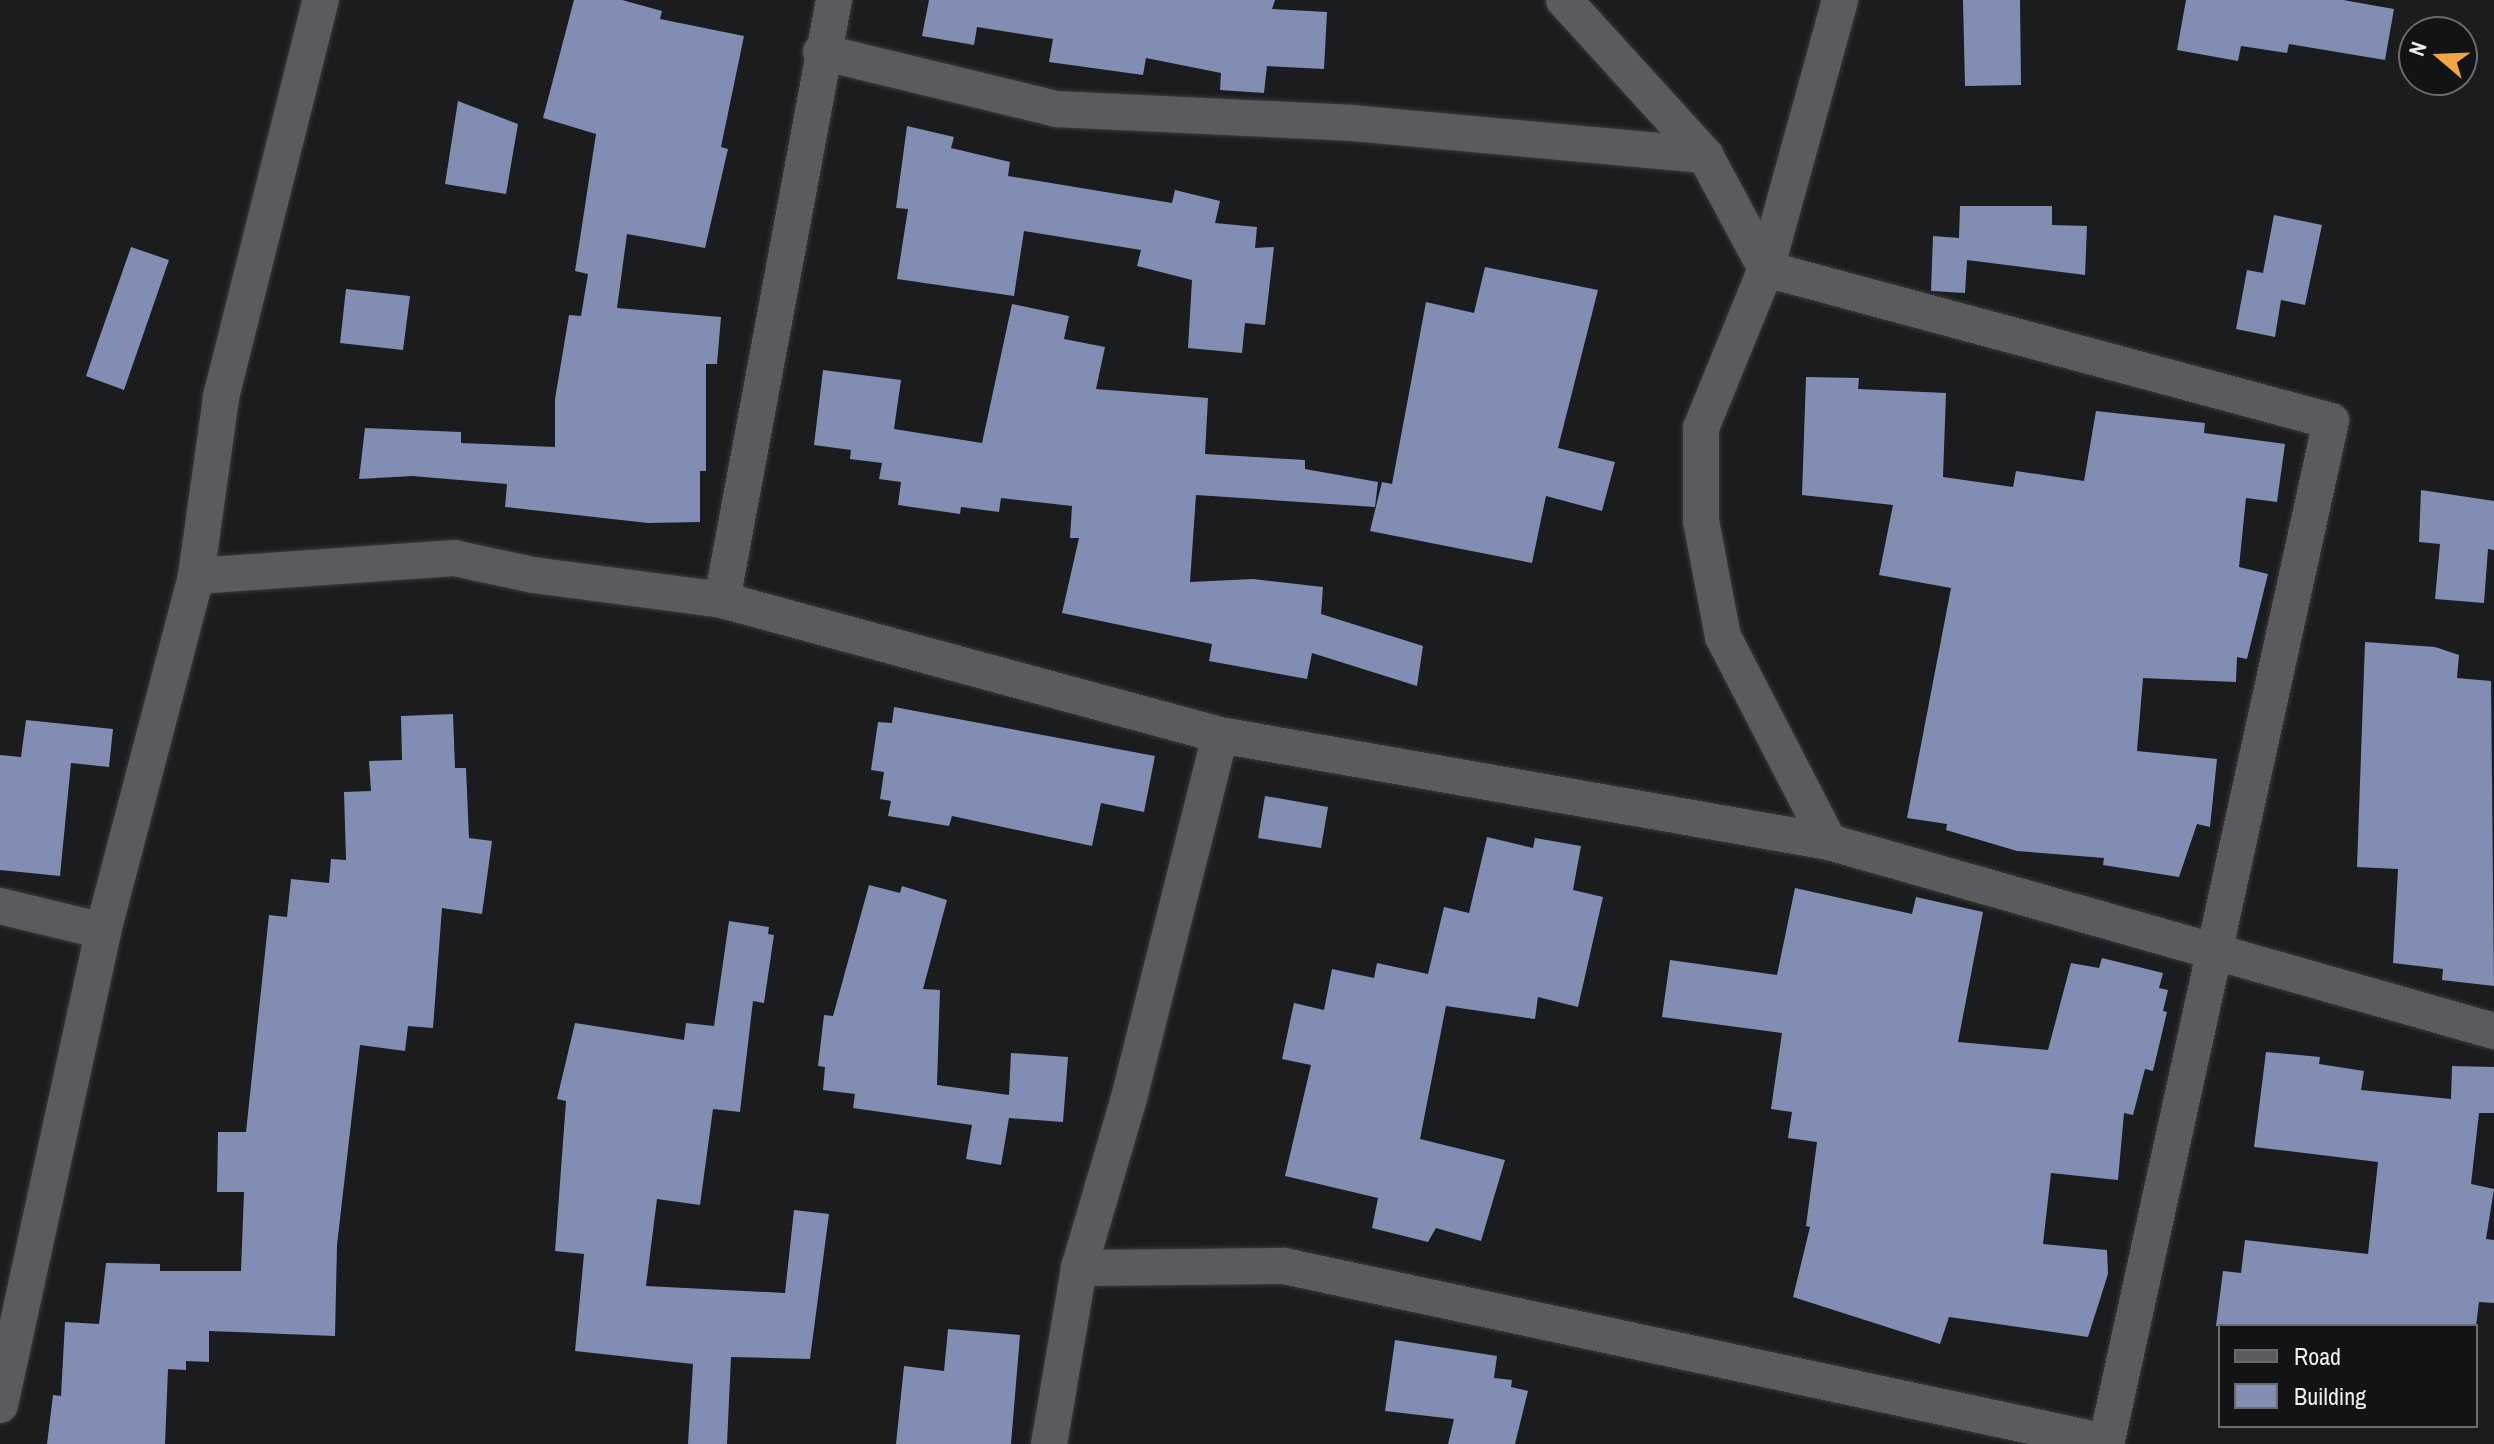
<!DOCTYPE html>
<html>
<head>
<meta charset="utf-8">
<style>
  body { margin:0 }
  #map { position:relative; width:2494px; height:1444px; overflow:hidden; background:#1b1c1e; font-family:"Archivo Narrow",sans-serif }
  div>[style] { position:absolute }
  .building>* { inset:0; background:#818db3 }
  .roads { filter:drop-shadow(0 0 2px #39393b) drop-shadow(0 0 2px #39393b) }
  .minor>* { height:36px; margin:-18px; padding:0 18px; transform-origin:18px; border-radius:18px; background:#5a5b5e }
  span { translate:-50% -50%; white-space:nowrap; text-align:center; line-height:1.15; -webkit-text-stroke:8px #121315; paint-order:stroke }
  .legend { position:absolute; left:2218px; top:1324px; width:260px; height:104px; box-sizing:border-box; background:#121315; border:2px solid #6a6b6d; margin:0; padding:10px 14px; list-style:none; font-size:24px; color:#eeeff1 }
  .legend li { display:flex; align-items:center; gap:16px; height:40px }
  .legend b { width:40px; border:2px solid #6a6b6d }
  .north { position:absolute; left:2398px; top:16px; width:80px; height:80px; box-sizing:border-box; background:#121315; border:2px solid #6a6b6d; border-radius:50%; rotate:289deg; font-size:22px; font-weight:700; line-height:32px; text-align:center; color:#eeeff1 }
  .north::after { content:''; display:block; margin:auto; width:28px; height:36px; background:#f2a541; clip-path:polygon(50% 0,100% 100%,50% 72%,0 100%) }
</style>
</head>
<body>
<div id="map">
  <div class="building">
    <div style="clip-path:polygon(574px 0,622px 0,662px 11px,660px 19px,744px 36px,721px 147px,728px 149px,705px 248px,627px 234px,617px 308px,721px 317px,717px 364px,706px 364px,706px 471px,700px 471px,700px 522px,648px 523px,505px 507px,507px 484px,412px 476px,359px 479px,365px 428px,461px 432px,461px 443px,555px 447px,555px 399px,569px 315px,581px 316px,588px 274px,575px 271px,596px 134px,543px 118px)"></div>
    <div style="clip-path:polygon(929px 0,1275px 0,1272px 9px,1327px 12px,1324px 69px,1267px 66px,1264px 93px,1220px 90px,1221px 73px,1146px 58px,1143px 75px,1049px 62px,1053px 39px,977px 27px,974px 45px,922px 36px)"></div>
    <div style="clip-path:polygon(1963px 0,2020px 0,2021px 85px,1965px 86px)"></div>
    <div style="clip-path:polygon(2186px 0,2343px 0,2394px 9px,2385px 60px,2289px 44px,2287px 53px,2241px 46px,2238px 61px,2177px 50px)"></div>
    <div style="clip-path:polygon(458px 101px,518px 124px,506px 194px,445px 184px)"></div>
    <div style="clip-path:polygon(907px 126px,954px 137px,951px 148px,1010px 162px,1008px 176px,1172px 203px,1175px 190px,1220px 201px,1215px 223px,1257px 227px,1255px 248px,1274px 247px,1265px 325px,1245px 323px,1242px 353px,1188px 348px,1192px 280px,1137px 266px,1141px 250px,1024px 231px,1014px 296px,897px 279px,908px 209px,896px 208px)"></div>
    <div style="clip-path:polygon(1960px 206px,2052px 206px,2052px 225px,2087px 226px,2085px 275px,1967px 260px,1965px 293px,1931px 291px,1933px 236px,1959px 238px)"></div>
    <div style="clip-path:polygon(2274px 215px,2322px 225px,2305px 305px,2281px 300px,2275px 337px,2236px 329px,2247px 270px,2263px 273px)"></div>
    <div style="clip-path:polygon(131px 247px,169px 260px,124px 390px,86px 376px)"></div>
    <div style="clip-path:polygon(1485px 267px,1598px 290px,1558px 448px,1615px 462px,1602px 511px,1546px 496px,1532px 563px,1370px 531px,1382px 482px,1392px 484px,1426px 302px,1474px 313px)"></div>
    <div style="clip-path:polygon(346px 289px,410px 296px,403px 350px,340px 343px)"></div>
    <div style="clip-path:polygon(1012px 304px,1069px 316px,1064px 339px,1105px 347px,1096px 389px,1208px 398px,1205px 454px,1305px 460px,1305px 469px,1378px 482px,1375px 507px,1196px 495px,1190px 582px,1253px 579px,1323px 587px,1321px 614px,1423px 646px,1417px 686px,1312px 653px,1307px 679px,1209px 661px,1212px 644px,1062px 613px,1079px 538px,1070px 538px,1072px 506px,1001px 498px,999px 512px,961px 507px,960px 514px,898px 505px,901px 482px,879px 479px,882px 463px,850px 459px,851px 450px,814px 445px,823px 370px,901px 380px,894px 429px,982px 443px)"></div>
    <div style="clip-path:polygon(1806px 377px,1859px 378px,1858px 389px,1946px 393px,1943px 477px,2013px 487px,2016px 471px,2084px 481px,2096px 411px,2205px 423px,2204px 433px,2285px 444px,2277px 502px,2246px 498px,2239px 567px,2268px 574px,2247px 659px,2237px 657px,2236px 682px,2143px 678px,2137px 751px,2217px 759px,2210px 827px,2197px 824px,2179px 877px,2103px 865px,2104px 858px,2017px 851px,1946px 830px,1947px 824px,1907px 818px,1951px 588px,1879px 575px,1893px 505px,1802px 495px)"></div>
    <div style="clip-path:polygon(2421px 490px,2494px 501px,2494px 550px,2488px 549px,2484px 603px,2435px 599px,2440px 544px,2419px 542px)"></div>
    <div style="clip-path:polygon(2365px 642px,2435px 647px,2459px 655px,2457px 678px,2491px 681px,2494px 986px,2442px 980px,2443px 969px,2393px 963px,2398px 869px,2357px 867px)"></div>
    <div style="clip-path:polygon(894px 707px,1155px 756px,1144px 812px,1101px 803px,1092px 846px,952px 816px,949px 826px,888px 816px,891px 801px,880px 799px,884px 772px,871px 770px,878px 722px,892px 723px)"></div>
    <div style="clip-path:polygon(453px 714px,455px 768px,466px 768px,469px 838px,492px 841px,482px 914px,442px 908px,433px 1028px,408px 1026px,405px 1051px,360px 1045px,337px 1245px,335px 1336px,209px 1331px,209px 1362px,186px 1361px,186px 1370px,168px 1369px,165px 1444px,47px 1444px,53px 1395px,61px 1396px,65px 1322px,99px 1324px,106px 1263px,160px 1264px,160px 1271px,241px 1271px,244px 1192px,217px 1192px,218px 1132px,246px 1132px,269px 915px,287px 917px,291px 879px,329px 883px,331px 859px,346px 860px,344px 792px,371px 791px,369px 761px,402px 760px,401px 716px)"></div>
    <div style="clip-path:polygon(26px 720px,113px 729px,109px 767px,71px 763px,60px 876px,0 870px,0 755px,21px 757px)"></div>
    <div style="clip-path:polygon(1265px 796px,1328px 807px,1321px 848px,1258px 838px)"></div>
    <div style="clip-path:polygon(1487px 837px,1533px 848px,1535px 838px,1581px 846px,1573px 890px,1603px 897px,1578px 1007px,1538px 997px,1535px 1019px,1446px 1006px,1420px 1139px,1505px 1160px,1481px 1241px,1436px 1228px,1428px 1242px,1372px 1228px,1378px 1198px,1285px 1176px,1311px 1065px,1282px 1059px,1294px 1003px,1324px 1010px,1332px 969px,1374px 978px,1377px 963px,1428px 974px,1444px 907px,1469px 913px)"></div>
    <div style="clip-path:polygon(869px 885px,900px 893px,902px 886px,947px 900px,923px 989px,940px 990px,937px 1085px,1009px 1095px,1011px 1053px,1068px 1057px,1063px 1122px,1009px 1118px,1001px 1165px,966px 1159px,972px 1125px,853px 1108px,855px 1094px,823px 1090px,825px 1067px,818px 1066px,824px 1015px,833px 1016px)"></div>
    <div style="clip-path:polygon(1795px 888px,1912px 914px,1916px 897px,1983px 912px,1958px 1042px,2048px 1050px,2071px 963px,2099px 968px,2102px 958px,2163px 973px,2159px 988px,2168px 990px,2163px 1011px,2167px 1012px,2153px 1071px,2145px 1069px,2133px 1115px,2124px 1113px,2118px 1180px,2051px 1173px,2043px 1244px,2107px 1250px,2108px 1274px,2088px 1337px,1949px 1317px,1940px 1344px,1793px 1297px,1810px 1227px,1806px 1226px,1817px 1142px,1788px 1138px,1792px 1112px,1771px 1109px,1782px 1033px,1662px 1017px,1670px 960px,1777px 975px)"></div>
    <div style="clip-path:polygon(729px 921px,769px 927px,768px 934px,774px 935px,764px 1003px,753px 1001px,740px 1112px,713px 1109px,700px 1205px,657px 1199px,646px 1286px,785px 1293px,794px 1210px,829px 1214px,810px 1359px,731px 1357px,727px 1444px,688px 1444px,693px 1364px,575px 1351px,584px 1254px,555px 1251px,566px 1101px,557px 1099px,575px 1023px,684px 1040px,686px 1023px,714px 1026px)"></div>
    <div style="clip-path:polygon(2266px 1052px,2320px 1057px,2319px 1064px,2364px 1071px,2361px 1090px,2451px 1099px,2452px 1066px,2494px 1067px,2494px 1113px,2479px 1113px,2471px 1184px,2494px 1189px,2486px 1239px,2494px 1240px,2494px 1303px,2479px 1302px,2476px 1326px,2216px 1326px,2223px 1271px,2241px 1273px,2245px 1240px,2368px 1254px,2378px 1162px,2254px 1147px)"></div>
    <div style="clip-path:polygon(948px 1329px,1020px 1335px,1011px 1444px,896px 1444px,904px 1366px,944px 1371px)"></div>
    <div style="clip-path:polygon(1395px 1340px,1497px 1356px,1494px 1378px,1512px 1380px,1511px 1387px,1528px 1391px,1515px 1444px,1448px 1444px,1454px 1419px,1385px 1411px)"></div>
  </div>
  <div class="roads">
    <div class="minor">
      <div style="left:1564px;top:0;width:210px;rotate:47.7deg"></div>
      <div style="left:1705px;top:155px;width:129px;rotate:61.8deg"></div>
      <div style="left:1766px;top:269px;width:585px;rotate:15.06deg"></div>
      <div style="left:2331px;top:421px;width:1047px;rotate:102.4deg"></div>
      <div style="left:821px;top:52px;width:243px;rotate:13.6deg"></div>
      <div style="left:1057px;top:109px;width:295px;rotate:2.7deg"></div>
      <div style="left:1352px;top:123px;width:354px;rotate:5.2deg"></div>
      <div style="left:196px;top:576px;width:259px;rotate:-4deg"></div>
      <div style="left:454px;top:558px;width:81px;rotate:12.1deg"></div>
      <div style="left:533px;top:575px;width:191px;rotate:7.5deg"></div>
      <div style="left:722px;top:600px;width:516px;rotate:15.17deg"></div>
      <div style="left:1220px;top:735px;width:618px;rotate:9.97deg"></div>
      <div style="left:1829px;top:842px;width:691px;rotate:15.87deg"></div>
      <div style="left:722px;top:600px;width:610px;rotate:-79.43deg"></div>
      <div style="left:1829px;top:842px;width:231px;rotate:-117.3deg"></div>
      <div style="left:1723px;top:637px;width:118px;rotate:-100.7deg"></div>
      <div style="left:1701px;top:521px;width:93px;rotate:-90deg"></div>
      <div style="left:1701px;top:428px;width:172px;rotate:-67.8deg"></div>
      <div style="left:1766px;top:269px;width:279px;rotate:-74.6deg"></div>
      <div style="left:0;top:906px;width:106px;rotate:13.6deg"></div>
      <div style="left:1079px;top:1268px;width:205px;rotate:-0.6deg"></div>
      <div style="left:1284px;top:1266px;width:841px;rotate:12.09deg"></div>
      <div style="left:0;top:1405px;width:485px;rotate:-77.7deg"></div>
      <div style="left:103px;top:931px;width:367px;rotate:-75.3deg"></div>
      <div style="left:196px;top:576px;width:181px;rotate:-82deg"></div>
      <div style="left:221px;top:397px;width:409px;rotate:-75.9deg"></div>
      <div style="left:1049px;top:1444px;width:179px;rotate:-80.3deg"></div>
      <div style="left:1079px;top:1268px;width:177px;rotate:-73.6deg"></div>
      <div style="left:1129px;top:1098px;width:374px;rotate:-75.9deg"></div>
    </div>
  </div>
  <ul class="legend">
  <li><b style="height:10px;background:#5a5b5e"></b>Road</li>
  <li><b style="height:22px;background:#818db3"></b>Building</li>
  </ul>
  <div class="north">N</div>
</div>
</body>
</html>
